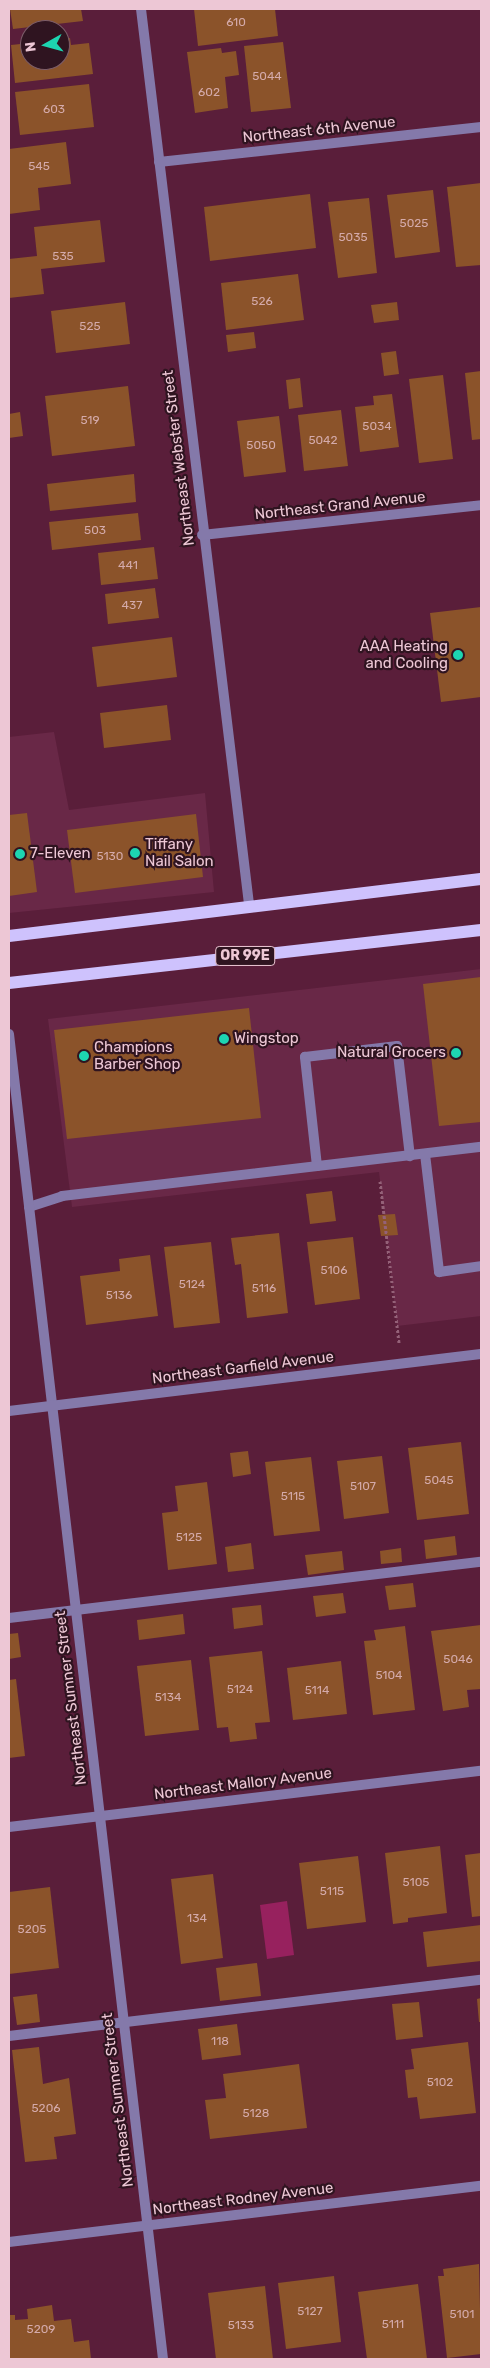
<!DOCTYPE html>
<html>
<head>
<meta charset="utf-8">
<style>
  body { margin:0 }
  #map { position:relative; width:490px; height:2368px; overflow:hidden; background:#5a1e3a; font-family:Rubik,sans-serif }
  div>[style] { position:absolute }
  .built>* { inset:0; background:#692847 }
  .water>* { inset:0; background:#97215e }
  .building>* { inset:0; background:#8b532a }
  .path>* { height:3px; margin-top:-1.5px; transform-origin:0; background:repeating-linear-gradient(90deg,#946178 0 2.5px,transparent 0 5px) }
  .lane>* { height:10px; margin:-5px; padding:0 5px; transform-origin:5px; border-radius:5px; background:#8479aa }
  .street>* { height:10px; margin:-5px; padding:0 5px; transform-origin:5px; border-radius:5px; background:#8479aa }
  .primary>* { height:12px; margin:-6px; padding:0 6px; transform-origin:6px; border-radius:6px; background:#cec2fd }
  .dots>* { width:14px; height:14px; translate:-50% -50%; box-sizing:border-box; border:2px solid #2f1420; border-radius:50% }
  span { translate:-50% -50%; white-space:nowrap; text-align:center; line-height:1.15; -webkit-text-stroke:4.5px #2f1420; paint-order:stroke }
  .number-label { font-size:12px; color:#d4aaaa }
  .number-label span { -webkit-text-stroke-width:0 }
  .shield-label span { padding:1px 4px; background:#2f1420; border:1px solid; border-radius:4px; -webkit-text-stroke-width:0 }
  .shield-label { font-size:14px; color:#edc7d5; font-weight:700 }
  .street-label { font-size:15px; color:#edc7d5 }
  .poi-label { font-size:15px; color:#edc7d5 }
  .right { translate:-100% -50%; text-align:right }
  .left { translate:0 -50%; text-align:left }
  .frame { position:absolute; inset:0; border:10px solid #edc7d5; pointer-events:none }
  .north { position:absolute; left:20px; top:20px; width:50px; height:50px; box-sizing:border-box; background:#2f1420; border:1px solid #7b5c68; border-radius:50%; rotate:263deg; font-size:14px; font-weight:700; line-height:20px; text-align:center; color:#edc7d5 }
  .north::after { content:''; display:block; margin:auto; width:18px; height:22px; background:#1dd5b1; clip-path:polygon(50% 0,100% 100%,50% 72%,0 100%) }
</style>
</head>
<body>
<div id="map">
  <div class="built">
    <div style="clip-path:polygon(54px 732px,69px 810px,205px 793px,214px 892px,9px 913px,9px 737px)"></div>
    <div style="clip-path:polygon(481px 969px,481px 1316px,397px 1326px,379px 1172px,72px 1207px,48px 1019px)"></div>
  </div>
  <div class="water">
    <div style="clip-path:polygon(287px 1901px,294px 1955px,267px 1959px,260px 1905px)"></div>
  </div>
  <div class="building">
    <div style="clip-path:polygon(10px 9px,81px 9px,83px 21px,13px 29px)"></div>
    <div style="clip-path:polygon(194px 9px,275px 9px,278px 36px,198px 46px)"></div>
    <div style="clip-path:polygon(70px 38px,71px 45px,89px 43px,93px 74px,15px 83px,11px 45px,30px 43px,30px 60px,60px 60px,60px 39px)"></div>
    <div style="clip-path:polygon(283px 42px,291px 108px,251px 112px,244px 46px)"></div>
    <div style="clip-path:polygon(221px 48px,222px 53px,236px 51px,239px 75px,225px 77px,228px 108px,195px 113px,187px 52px)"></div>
    <div style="clip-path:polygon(89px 84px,94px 127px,20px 135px,15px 92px)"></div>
    <div style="clip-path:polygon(66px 142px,71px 184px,38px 188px,40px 210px,9px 214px,9px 149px)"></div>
    <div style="clip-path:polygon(481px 183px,481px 265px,456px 267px,447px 187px)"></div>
    <div style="clip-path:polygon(433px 190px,440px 252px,395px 258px,387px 195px)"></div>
    <div style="clip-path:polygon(310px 194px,316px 248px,210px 261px,204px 207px)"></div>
    <div style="clip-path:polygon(369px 198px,377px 273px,338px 278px,328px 202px)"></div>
    <div style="clip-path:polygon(100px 220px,105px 262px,41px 269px,44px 294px,9px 298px,9px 259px,37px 256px,34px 227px)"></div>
    <div style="clip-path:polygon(298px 274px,304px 320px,226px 330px,221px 283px)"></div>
    <div style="clip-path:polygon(125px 302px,130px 344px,56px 353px,51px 311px)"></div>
    <div style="clip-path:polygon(397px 302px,399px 320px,374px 323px,371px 305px)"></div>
    <div style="clip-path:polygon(254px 332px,256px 348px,228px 352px,226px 335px)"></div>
    <div style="clip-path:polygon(396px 351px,399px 374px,384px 376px,381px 353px)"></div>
    <div style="clip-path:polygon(481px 371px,481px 439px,472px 440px,465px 373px)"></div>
    <div style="clip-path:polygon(443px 375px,453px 459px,419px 463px,409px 379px)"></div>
    <div style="clip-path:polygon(300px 378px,303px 407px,289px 409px,286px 380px)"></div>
    <div style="clip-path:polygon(128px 386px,135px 446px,52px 456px,45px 396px)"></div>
    <div style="clip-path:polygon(392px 394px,399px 447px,360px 452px,355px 407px,374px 405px,373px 396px)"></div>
    <div style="clip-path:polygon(341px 410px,348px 466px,304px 471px,298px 415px)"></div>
    <div style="clip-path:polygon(20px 412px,23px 436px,9px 438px,9px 414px)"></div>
    <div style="clip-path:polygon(279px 416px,286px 472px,244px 477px,237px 421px)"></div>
    <div style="clip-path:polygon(134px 474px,136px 502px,50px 511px,47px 484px)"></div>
    <div style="clip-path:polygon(138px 513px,141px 540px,52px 550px,49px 522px)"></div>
    <div style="clip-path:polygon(154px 547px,158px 579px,101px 585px,98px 553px)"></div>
    <div style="clip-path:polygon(155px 588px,159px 618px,108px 624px,105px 594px)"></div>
    <div style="clip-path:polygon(481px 607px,481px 697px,441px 702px,430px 613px)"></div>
    <div style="clip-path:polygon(172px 637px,177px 677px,97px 687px,92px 647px)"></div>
    <div style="clip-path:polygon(167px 705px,171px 740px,104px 748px,100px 713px)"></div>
    <div style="clip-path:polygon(27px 813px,37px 892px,9px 896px,9px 815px)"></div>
    <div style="clip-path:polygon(196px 814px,203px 877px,75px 893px,67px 830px)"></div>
    <div style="clip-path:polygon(481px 977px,481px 1122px,439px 1126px,423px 984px)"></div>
    <div style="clip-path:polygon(249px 1008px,261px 1118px,67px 1139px,54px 1030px)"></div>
    <div style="clip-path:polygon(332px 1191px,336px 1221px,310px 1224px,306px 1194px)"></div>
    <div style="clip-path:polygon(395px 1214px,398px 1235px,381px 1236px,378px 1215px)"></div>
    <div style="clip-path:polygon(279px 1233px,288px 1313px,247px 1318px,241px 1264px,235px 1265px,231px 1238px)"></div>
    <div style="clip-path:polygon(353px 1237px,360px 1299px,315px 1305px,307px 1242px)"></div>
    <div style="clip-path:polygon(211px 1242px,220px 1323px,174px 1328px,164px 1247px)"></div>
    <div style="clip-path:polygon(150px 1255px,158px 1316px,86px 1325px,80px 1276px,120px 1271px,119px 1259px)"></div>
    <div style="clip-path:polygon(461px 1442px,469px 1514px,417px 1520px,408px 1448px)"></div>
    <div style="clip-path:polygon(248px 1451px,251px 1474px,233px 1477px,230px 1453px)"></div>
    <div style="clip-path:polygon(382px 1456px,389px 1513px,344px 1519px,337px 1461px)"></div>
    <div style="clip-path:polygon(311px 1457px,320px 1531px,274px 1536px,265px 1462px)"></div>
    <div style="clip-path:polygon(207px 1482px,217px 1564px,168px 1570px,162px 1513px,178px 1511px,175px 1486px)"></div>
    <div style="clip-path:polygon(455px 1536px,457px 1555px,426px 1559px,424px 1540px)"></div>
    <div style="clip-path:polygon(251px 1543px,254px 1569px,228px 1572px,225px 1547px)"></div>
    <div style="clip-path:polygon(401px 1548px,402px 1562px,381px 1564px,380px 1551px)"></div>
    <div style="clip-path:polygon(342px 1551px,344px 1570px,308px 1575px,305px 1555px)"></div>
    <div style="clip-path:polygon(413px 1583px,416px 1607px,389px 1610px,385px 1586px)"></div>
    <div style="clip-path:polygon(343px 1593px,346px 1613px,316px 1617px,313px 1596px)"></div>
    <div style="clip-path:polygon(261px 1605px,263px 1625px,234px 1629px,232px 1608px)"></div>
    <div style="clip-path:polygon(183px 1614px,185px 1634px,139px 1640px,137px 1620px)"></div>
    <div style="clip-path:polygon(481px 1625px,481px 1689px,467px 1690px,469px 1707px,443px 1711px,431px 1631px)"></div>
    <div style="clip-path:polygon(405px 1626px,415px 1710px,373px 1715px,364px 1641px,376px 1640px,374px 1630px)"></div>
    <div style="clip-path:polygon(18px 1633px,21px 1657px,9px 1659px,9px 1634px)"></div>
    <div style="clip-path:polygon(262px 1651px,270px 1722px,255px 1723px,257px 1739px,230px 1742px,228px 1727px,217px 1728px,209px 1657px)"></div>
    <div style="clip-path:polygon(191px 1660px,199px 1730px,145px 1736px,137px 1666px)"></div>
    <div style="clip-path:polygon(341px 1661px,347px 1714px,293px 1720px,287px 1668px)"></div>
    <div style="clip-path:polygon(16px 1679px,25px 1756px,9px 1758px,9px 1680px)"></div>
    <div style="clip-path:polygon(440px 1846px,447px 1913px,408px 1918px,408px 1922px,393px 1924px,385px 1853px)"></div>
    <div style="clip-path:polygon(481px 1853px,481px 1916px,472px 1917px,465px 1855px)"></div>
    <div style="clip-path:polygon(358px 1856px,366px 1922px,307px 1929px,299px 1863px)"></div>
    <div style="clip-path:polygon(213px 1874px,223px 1958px,181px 1964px,171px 1879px)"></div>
    <div style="clip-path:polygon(50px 1887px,59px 1968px,9px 1974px,9px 1892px)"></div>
    <div style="clip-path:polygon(481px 1925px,481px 1961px,427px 1967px,423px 1932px)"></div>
    <div style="clip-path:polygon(257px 1963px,261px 1996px,220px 2001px,216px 1968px)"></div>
    <div style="clip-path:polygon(37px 1994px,40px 2022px,17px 2025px,13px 1997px)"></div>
    <div style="clip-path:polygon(481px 1998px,481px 2022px,479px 2022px,477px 1999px)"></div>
    <div style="clip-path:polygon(419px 2002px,423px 2037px,396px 2040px,392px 2004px)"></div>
    <div style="clip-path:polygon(237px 2024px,241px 2055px,202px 2060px,198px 2029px)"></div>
    <div style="clip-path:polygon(468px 2042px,476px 2113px,420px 2119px,417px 2097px,408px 2098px,405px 2070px,414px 2069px,411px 2049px)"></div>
    <div style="clip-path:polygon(39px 2047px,43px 2084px,69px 2078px,76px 2134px,54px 2137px,57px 2159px,25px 2162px,12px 2050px)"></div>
    <div style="clip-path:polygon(299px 2064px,307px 2128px,210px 2139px,205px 2100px,226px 2098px,223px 2074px)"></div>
    <div style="clip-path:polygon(479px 2264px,481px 2354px,447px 2358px,438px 2276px,444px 2276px,443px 2269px)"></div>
    <div style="clip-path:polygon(334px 2276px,341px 2342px,286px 2349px,278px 2283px)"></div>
    <div style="clip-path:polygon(418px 2284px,427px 2359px,367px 2359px,358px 2292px)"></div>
    <div style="clip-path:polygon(265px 2286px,273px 2359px,216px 2359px,208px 2293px)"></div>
    <div style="clip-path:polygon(52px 2305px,54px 2321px,71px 2319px,74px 2342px,89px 2340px,91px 2359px,9px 2359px,9px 2315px,15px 2315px,15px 2320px,28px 2319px,27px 2309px)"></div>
  </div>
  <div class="path">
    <div style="left:380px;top:1181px;width:163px;rotate:83.3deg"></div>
  </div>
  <div class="lane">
    <div style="left:425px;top:1154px;width:119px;rotate:83.2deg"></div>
    <div style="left:439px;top:1272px;width:42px;rotate:-8.1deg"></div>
    <div style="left:317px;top:1166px;width:110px;rotate:-96.3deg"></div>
    <div style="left:305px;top:1057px;width:93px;rotate:-6.8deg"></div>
    <div style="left:397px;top:1046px;width:111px;rotate:83.3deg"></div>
    <div style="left:29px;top:1207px;width:35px;rotate:-18deg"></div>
    <div style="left:62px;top:1196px;width:422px;rotate:-6.7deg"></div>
    <div style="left:9px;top:1618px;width:475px;rotate:-6.8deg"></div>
    <div style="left:9px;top:2036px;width:475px;rotate:-6.8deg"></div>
  </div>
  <div class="street">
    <div style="left:141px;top:9px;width:901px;rotate:83.12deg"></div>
    <div style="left:159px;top:162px;width:324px;rotate:-6.2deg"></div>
    <div style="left:202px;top:535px;width:281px;rotate:-6.1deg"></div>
    <div style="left:9px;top:1034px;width:1334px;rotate:83.37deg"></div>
    <div style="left:9px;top:1411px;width:475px;rotate:-6.9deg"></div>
    <div style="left:9px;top:1827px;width:475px;rotate:-6.8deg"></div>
    <div style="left:9px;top:2242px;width:475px;rotate:-6.8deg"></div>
  </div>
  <div class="primary">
    <div style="left:9px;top:936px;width:475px;rotate:-6.9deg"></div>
    <div style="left:9px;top:983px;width:475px;rotate:-6.4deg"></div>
  </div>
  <div class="dots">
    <div style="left:458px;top:655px;background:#1dd5b1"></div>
    <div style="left:135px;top:853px;background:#1dd5b1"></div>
    <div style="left:20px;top:854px;background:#1dd5b1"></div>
    <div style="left:224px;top:1039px;background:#1dd5b1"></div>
    <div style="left:456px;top:1053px;background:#1dd5b1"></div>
    <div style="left:84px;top:1056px;background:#1dd5b1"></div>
  </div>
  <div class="number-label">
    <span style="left:236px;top:23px">610</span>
    <span style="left:267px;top:77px">5044</span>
    <span style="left:209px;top:93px">602</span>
    <span style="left:54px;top:110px">603</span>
    <span style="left:39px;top:167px">545</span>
    <span style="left:414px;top:224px">5025</span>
    <span style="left:353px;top:238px">5035</span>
    <span style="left:63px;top:257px">535</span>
    <span style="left:262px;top:302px">526</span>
    <span style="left:90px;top:327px">525</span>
    <span style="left:90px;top:421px">519</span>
    <span style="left:377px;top:427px">5034</span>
    <span style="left:323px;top:441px">5042</span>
    <span style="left:261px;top:446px">5050</span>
    <span style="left:95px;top:531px">503</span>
    <span style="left:128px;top:566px">441</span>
    <span style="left:132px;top:606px">437</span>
    <span style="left:110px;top:857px">5130</span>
    <span style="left:334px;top:1271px">5106</span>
    <span style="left:192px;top:1285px">5124</span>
    <span style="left:264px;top:1289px">5116</span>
    <span style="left:119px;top:1296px">5136</span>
    <span style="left:439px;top:1481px">5045</span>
    <span style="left:363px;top:1487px">5107</span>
    <span style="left:293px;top:1497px">5115</span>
    <span style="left:189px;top:1538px">5125</span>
    <span style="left:458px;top:1660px">5046</span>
    <span style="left:389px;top:1676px">5104</span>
    <span style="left:240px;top:1690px">5124</span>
    <span style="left:317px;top:1691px">5114</span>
    <span style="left:168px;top:1698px">5134</span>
    <span style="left:416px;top:1883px">5105</span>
    <span style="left:332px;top:1892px">5115</span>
    <span style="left:197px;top:1919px">134</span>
    <span style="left:32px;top:1930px">5205</span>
    <span style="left:220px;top:2042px">118</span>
    <span style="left:440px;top:2083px">5102</span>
    <span style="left:46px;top:2109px">5206</span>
    <span style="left:256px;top:2114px">5128</span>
    <span style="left:310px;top:2312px">5127</span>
    <span style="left:462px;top:2315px">5101</span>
    <span style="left:393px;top:2325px">5111</span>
    <span style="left:241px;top:2326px">5133</span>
    <span style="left:41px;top:2330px">5209</span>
  </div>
  <div class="shield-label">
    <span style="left:245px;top:956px">OR 99E</span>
  </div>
  <div class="street-label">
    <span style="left:319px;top:130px;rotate:-6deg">Northeast 6th Avenue</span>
    <span style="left:179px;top:458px;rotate:-97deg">Northeast Webster Street</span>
    <span style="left:340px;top:506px;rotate:-6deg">Northeast Grand Avenue</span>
    <span style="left:243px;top:1368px;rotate:-7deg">Northeast Garfield Avenue</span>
    <span style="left:71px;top:1698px;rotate:-97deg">Northeast Sumner Street</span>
    <span style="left:243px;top:1784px;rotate:-7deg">Northeast Mallory Avenue</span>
    <span style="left:118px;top:2100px;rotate:-97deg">Northeast Sumner Street</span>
    <span style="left:243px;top:2199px;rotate:-7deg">Northeast Rodney Avenue</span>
  </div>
  <div class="poi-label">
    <span class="right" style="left:448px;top:655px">AAA Heating<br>and Cooling</span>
    <span class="left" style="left:145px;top:853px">Tiffany<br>Nail Salon</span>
    <span class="left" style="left:30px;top:854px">7-Eleven</span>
    <span class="left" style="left:234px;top:1039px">Wingstop</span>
    <span class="left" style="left:94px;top:1056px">Champions<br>Barber Shop</span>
    <span class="right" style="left:446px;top:1053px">Natural Grocers</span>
  </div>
  <div class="frame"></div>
  <div class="north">N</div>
</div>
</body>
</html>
